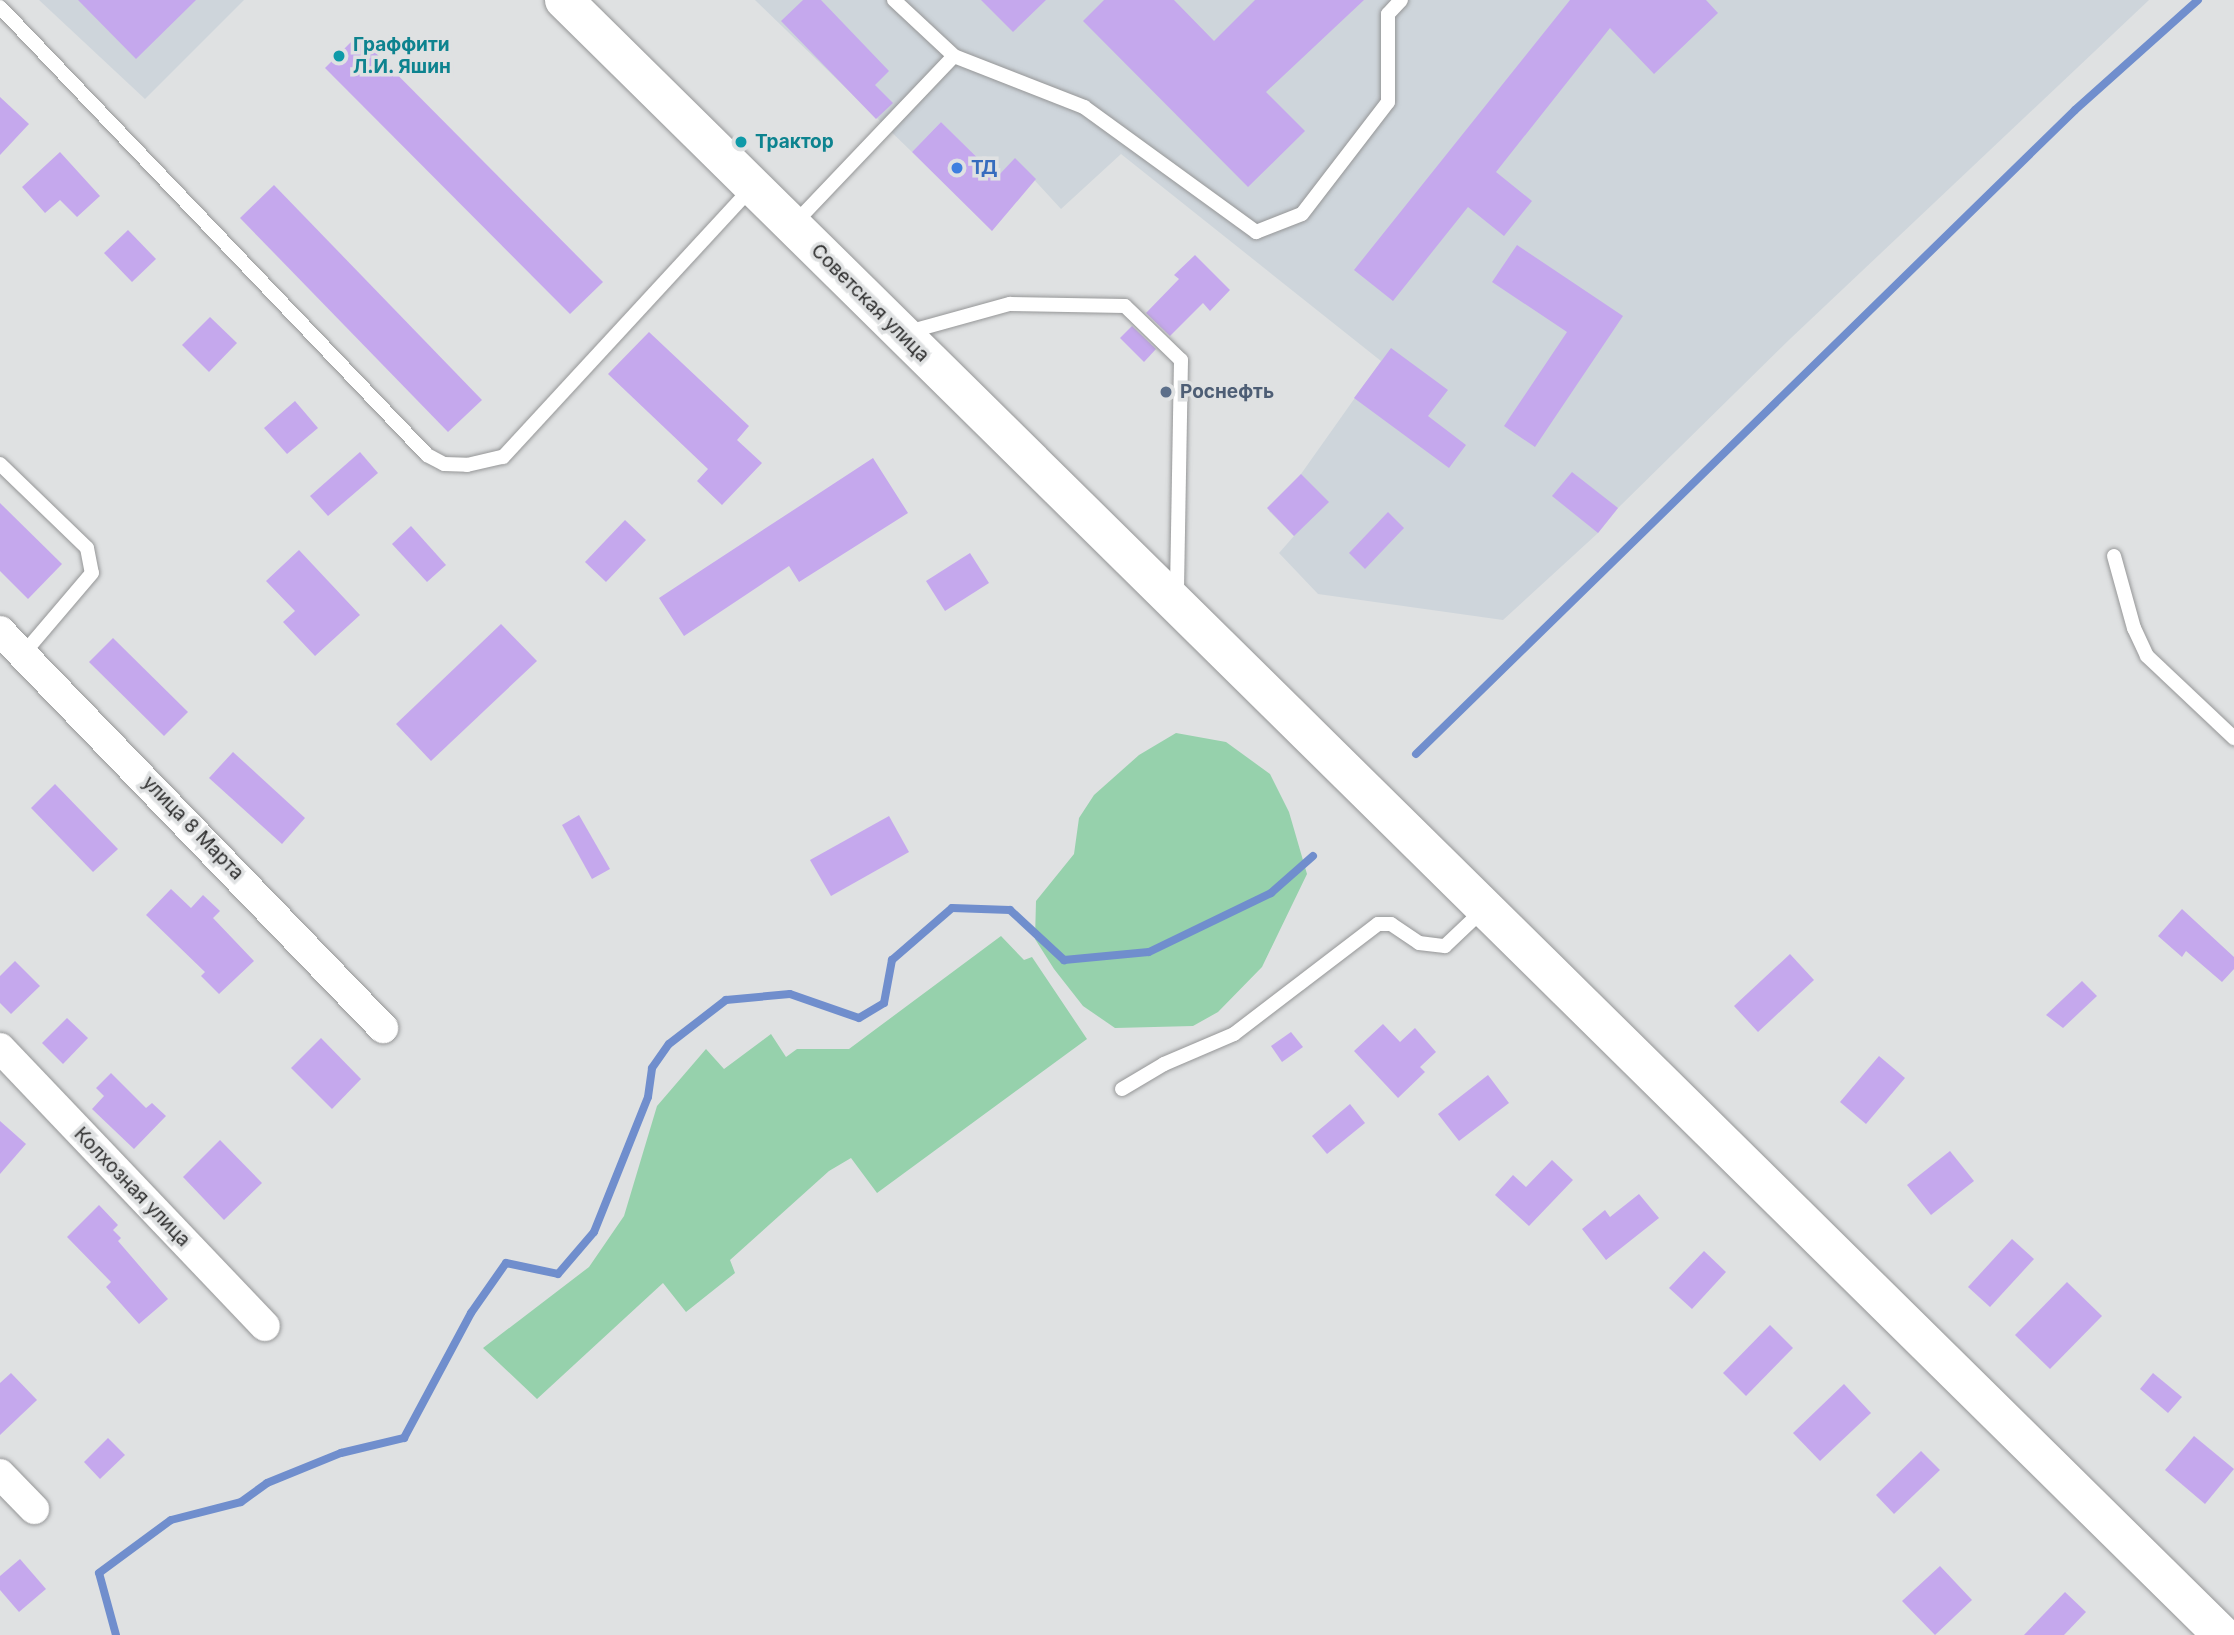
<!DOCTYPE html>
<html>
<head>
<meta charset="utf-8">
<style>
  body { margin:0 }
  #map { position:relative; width:2234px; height:1635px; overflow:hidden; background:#dfe1e2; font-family:Inter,sans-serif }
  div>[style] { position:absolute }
  .built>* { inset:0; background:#ced5db }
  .green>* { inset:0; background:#96d1ac }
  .stream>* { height:8px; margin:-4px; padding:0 4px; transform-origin:4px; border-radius:4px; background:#708ecd }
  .building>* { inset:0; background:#c5a8ed }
  .roads { filter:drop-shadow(0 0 2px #959697) drop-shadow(0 0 2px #959697) }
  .service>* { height:14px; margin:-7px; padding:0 7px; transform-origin:7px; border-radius:7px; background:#fff }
  .minor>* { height:30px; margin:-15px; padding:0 15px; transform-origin:15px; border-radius:15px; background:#fff }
  .secondary>* { height:38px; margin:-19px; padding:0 19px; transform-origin:19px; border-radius:19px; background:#fff }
  .dots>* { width:19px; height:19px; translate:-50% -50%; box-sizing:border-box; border:4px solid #dfe1e2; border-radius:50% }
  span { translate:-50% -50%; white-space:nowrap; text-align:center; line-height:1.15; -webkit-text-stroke:7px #dfe1e2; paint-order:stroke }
  .culture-label { font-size:19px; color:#0d838f; font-weight:700 }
  .left { translate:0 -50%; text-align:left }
  .shop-label { font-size:19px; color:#366cbe; font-weight:700 }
  .street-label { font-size:19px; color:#2b2b2b }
  .service-label { font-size:19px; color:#4e5e75; font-weight:700 }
</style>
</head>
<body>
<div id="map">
  <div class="built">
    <div style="clip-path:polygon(39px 0,244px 0,145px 99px)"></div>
    <div style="clip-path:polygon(755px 0,2149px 0,1790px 339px,1618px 508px,1598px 533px,1503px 620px,1318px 594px,1279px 553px,1294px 536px,1269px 511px,1301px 474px,1381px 361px,1121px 154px,1061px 209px,1015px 159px,997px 177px,941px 122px,912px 152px)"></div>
  </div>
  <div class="green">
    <div style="clip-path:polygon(1176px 733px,1226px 742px,1270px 774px,1289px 812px,1307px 874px,1262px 967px,1218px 1012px,1193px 1026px,1115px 1028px,1083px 1006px,1054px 969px,1035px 939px,1036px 901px,1074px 854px,1079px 818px,1094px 795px,1139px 755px)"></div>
    <div style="clip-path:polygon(1001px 936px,1024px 960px,1032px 957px,1087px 1039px,877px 1193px,851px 1158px,829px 1171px,730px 1260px,735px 1273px,686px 1312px,663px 1283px,537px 1399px,483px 1348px,589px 1267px,624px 1216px,657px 1106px,706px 1049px,724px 1069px,771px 1034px,786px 1057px,797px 1049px,849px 1049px)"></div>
  </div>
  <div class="stream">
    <div style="left:1416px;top:754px;width:921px;rotate:-44.34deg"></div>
    <div style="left:2075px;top:110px;width:165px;rotate:-41.8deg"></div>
    <div style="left:116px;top:1635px;width:64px;rotate:-105.3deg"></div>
    <div style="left:99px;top:1573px;width:89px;rotate:-36.4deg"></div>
    <div style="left:171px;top:1520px;width:72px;rotate:-14.4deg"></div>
    <div style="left:241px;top:1502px;width:32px;rotate:-36deg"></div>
    <div style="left:267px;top:1483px;width:80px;rotate:-22.1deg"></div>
    <div style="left:341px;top:1453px;width:65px;rotate:-13.4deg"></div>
    <div style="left:404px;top:1438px;width:142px;rotate:-61.8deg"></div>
    <div style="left:471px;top:1313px;width:61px;rotate:-55deg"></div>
    <div style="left:506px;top:1263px;width:53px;rotate:11.9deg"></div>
    <div style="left:558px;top:1274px;width:55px;rotate:-49.4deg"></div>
    <div style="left:594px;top:1232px;width:145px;rotate:-68.2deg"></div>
    <div style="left:648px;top:1097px;width:29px;rotate:-82deg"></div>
    <div style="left:652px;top:1068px;width:29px;rotate:-55deg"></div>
    <div style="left:669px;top:1044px;width:72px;rotate:-37.7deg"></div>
    <div style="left:726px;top:1000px;width:64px;rotate:-5.4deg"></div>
    <div style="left:790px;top:994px;width:73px;rotate:19.2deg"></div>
    <div style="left:859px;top:1018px;width:29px;rotate:-31deg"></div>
    <div style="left:884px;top:1003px;width:44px;rotate:-79.5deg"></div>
    <div style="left:892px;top:960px;width:79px;rotate:-40.9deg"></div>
    <div style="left:952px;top:908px;width:58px;rotate:2deg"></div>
    <div style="left:1010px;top:910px;width:74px;rotate:42.8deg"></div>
    <div style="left:1064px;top:960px;width:85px;rotate:-5.4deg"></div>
    <div style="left:1149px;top:952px;width:136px;rotate:-25.8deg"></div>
    <div style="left:1271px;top:893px;width:56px;rotate:-41.4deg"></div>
  </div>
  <div class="building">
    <div style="clip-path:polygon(78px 0,196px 0,136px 59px)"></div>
    <div style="clip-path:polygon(803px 0,821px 0,889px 71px,875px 85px,893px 103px,876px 119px,781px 21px)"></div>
    <div style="clip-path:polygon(981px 0,1046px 0,1013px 32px)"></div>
    <div style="clip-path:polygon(1104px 0,1174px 0,1214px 41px,1255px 0,1364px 0,1266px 92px,1305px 131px,1248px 187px,1083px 21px)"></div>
    <div style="clip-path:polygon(1570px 0,1706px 0,1718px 13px,1654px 74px,1610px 28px,1496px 172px,1532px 201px,1504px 236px,1468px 207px,1393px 301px,1354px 270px)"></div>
    <div style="clip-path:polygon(358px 35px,603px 282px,570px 314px,325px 68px)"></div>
    <div style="clip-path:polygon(0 97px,29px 124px,0 155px)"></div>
    <div style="clip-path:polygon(941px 122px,997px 177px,1015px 158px,1036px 179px,992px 231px,912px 152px)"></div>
    <div style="clip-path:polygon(60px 152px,100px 196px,77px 217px,60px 200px,45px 213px,22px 187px)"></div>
    <div style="clip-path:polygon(274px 185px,482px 400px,448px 432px,240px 218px)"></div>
    <div style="clip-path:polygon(128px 230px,156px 259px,132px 282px,104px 253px)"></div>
    <div style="clip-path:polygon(1517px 245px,1623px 316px,1535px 447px,1504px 426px,1567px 332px,1492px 282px)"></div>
    <div style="clip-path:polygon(1195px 255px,1230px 290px,1210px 311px,1203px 303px,1170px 336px,1146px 313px,1179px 279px,1174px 275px)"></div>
    <div style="clip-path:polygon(210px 317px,237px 343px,209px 372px,182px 345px)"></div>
    <div style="clip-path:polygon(1132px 326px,1156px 349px,1144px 362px,1120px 338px)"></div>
    <div style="clip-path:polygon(649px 332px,749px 426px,737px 440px,762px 463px,722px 505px,697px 481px,708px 469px,608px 374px)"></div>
    <div style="clip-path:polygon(1391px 348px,1448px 390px,1428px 416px,1466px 445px,1449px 468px,1354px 398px)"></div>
    <div style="clip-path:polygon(295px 401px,318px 428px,287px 454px,264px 428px)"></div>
    <div style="clip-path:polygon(360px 452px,378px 473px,328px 516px,310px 496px)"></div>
    <div style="clip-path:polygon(873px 458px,908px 513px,799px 582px,789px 566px,684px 636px,659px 598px)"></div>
    <div style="clip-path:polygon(1572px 472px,1618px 508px,1598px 533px,1552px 496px)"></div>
    <div style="clip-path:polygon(1301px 474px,1329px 502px,1294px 536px,1267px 508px)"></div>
    <div style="clip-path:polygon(0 503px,62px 564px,28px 599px,0 571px)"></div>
    <div style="clip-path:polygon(1388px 512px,1404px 528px,1365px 569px,1349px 553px)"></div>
    <div style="clip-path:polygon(625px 520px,646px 540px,606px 582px,585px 562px)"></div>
    <div style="clip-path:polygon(411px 526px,446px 565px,427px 582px,392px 544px)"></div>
    <div style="clip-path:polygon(299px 550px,360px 615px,315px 656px,283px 622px,295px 611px,266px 581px)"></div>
    <div style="clip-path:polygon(970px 553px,989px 583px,945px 611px,926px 581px)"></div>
    <div style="clip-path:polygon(501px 624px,537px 661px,431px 761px,396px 724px)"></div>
    <div style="clip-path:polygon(113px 638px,188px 712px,164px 736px,89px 662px)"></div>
    <div style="clip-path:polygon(233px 752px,305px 818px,282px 844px,209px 778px)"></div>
    <div style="clip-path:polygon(55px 784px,118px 849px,93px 872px,31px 808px)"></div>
    <div style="clip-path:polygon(579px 815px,610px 869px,592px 879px,562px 825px)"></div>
    <div style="clip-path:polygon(889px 816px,909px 852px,831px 896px,810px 860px)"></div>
    <div style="clip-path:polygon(171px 889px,191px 908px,203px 895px,220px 911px,213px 918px,254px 961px,219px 994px,201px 976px,205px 972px,146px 915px)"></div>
    <div style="clip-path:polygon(2182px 909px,2234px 957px,2234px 969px,2222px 982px,2186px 951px,2182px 957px,2158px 936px)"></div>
    <div style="clip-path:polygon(1790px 954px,1814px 980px,1758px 1032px,1734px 1006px)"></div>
    <div style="clip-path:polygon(15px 961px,40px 986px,11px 1014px,0 1003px,0 976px)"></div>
    <div style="clip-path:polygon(2082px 981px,2097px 996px,2063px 1028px,2046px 1015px)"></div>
    <div style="clip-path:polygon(67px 1018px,88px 1038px,63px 1064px,42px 1043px)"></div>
    <div style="clip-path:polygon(1383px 1024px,1400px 1042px,1415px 1028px,1436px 1052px,1420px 1067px,1425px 1072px,1398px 1098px,1354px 1051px)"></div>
    <div style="clip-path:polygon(1291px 1032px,1303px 1047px,1282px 1062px,1271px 1046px)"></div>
    <div style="clip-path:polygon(321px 1038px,361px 1079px,332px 1109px,291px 1068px)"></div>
    <div style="clip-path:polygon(1879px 1056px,1905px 1078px,1866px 1124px,1840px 1102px)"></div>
    <div style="clip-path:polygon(111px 1073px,146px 1108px,152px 1103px,166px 1116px,134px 1149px,92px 1109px,104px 1096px,96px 1088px)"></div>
    <div style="clip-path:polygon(1488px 1075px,1509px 1103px,1459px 1141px,1438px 1114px)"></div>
    <div style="clip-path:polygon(1350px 1104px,1365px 1123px,1327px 1154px,1312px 1136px)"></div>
    <div style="clip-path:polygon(0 1121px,26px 1144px,0 1174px)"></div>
    <div style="clip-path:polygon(220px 1140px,262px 1183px,224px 1220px,183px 1177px)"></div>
    <div style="clip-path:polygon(1950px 1151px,1974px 1181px,1931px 1215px,1907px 1185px)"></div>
    <div style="clip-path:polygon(1552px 1160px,1573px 1180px,1529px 1226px,1495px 1195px,1513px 1175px,1526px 1187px)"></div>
    <div style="clip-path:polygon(1639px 1194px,1659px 1218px,1606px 1260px,1582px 1229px,1605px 1210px,1610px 1217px)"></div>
    <div style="clip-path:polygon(99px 1205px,118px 1225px,113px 1230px,121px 1238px,118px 1241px,168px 1299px,139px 1324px,106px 1287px,111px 1282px,67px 1237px)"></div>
    <div style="clip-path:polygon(2012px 1239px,2034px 1259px,1990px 1307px,1968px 1287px)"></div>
    <div style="clip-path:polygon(1704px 1251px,1726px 1272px,1692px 1309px,1669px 1288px)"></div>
    <div style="clip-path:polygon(2067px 1282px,2102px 1316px,2050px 1369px,2015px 1335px)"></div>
    <div style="clip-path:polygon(1770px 1325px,1793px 1348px,1746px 1396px,1723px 1373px)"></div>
    <div style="clip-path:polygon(11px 1373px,37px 1400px,0 1435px,0 1383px)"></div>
    <div style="clip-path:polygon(2153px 1373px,2182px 1397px,2168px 1413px,2140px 1389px)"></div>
    <div style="clip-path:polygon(1844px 1384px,1871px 1413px,1820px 1461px,1793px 1433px)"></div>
    <div style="clip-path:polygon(2194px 1436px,2234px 1469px,2205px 1504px,2165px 1470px)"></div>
    <div style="clip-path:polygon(108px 1438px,125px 1455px,100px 1479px,84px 1462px)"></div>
    <div style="clip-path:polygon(1921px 1451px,1940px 1470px,1894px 1514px,1876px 1495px)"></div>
    <div style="clip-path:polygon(20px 1559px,46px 1589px,19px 1612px,0 1590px,0 1576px)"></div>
    <div style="clip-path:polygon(1940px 1566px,1972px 1600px,1935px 1635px,1902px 1601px)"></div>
    <div style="clip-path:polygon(2065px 1592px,2086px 1612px,2064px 1635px,2024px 1635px)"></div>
  </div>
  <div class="roads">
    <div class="service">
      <div style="left:894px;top:0;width:82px;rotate:43deg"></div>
      <div style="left:0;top:7px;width:619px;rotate:46.37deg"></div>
      <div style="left:427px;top:455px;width:19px;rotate:28deg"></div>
      <div style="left:444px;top:464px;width:23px;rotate:2deg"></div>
      <div style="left:467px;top:465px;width:37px;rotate:-13deg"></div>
      <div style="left:503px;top:457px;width:367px;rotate:-47.3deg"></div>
      <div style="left:793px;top:225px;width:233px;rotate:-46.4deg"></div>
      <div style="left:954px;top:56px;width:140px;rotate:21.4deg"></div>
      <div style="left:1084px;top:107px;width:213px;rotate:36deg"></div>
      <div style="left:1256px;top:232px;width:49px;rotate:-21.4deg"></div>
      <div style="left:1302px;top:214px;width:141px;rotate:-52.5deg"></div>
      <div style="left:1388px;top:102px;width:88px;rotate:-90deg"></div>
      <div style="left:1388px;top:14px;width:19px;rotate:-47deg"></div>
      <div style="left:908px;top:332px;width:106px;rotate:-15.4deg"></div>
      <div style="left:1010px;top:304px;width:115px;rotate:1deg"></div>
      <div style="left:1125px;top:306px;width:78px;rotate:44deg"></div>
      <div style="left:1181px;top:360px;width:234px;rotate:91deg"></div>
      <div style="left:0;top:464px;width:121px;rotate:44deg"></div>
      <div style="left:87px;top:548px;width:25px;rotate:79deg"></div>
      <div style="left:92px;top:573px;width:106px;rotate:130.4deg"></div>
      <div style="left:2114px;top:556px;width:75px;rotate:74.5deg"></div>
      <div style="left:2134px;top:628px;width:31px;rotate:65deg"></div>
      <div style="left:2147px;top:656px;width:120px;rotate:43.3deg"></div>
      <div style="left:1122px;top:1089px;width:49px;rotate:-30.8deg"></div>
      <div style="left:1164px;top:1064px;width:76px;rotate:-23.2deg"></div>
      <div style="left:1234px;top:1034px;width:181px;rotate:-37.4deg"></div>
      <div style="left:1378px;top:924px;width:13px"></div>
      <div style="left:1391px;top:924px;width:34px;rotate:34deg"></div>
      <div style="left:1419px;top:943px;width:26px;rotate:7deg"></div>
      <div style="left:1445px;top:946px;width:52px;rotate:-43.5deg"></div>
    </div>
    <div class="minor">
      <div style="left:0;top:631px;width:552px;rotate:46.03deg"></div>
      <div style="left:0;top:1048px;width:384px;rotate:46.4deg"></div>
      <div style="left:0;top:1474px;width:49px;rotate:45.8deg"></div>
    </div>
    <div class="secondary">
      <div style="left:564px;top:0;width:2329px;rotate:44.6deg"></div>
    </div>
  </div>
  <div class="dots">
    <div style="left:339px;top:56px;background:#0f9aa8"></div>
    <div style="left:741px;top:142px;background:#0f9aa8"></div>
    <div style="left:957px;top:168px;background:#3f7fe0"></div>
    <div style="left:1166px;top:392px;background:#5c6f8a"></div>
  </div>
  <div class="culture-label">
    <span class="left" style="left:353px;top:56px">Граффити<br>Л.И. Яшин</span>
    <span class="left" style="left:755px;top:142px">Трактор</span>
  </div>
  <div class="shop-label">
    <span class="left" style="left:971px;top:168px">ТД</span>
  </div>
  <div class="street-label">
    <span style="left:870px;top:303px;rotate:45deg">Советская улица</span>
    <span style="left:193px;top:828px;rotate:46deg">улица 8 Марта</span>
    <span style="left:132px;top:1187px;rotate:46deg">Колхозная улица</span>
  </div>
  <div class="service-label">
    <span class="left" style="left:1180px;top:392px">Роснефть</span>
  </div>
</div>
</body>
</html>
